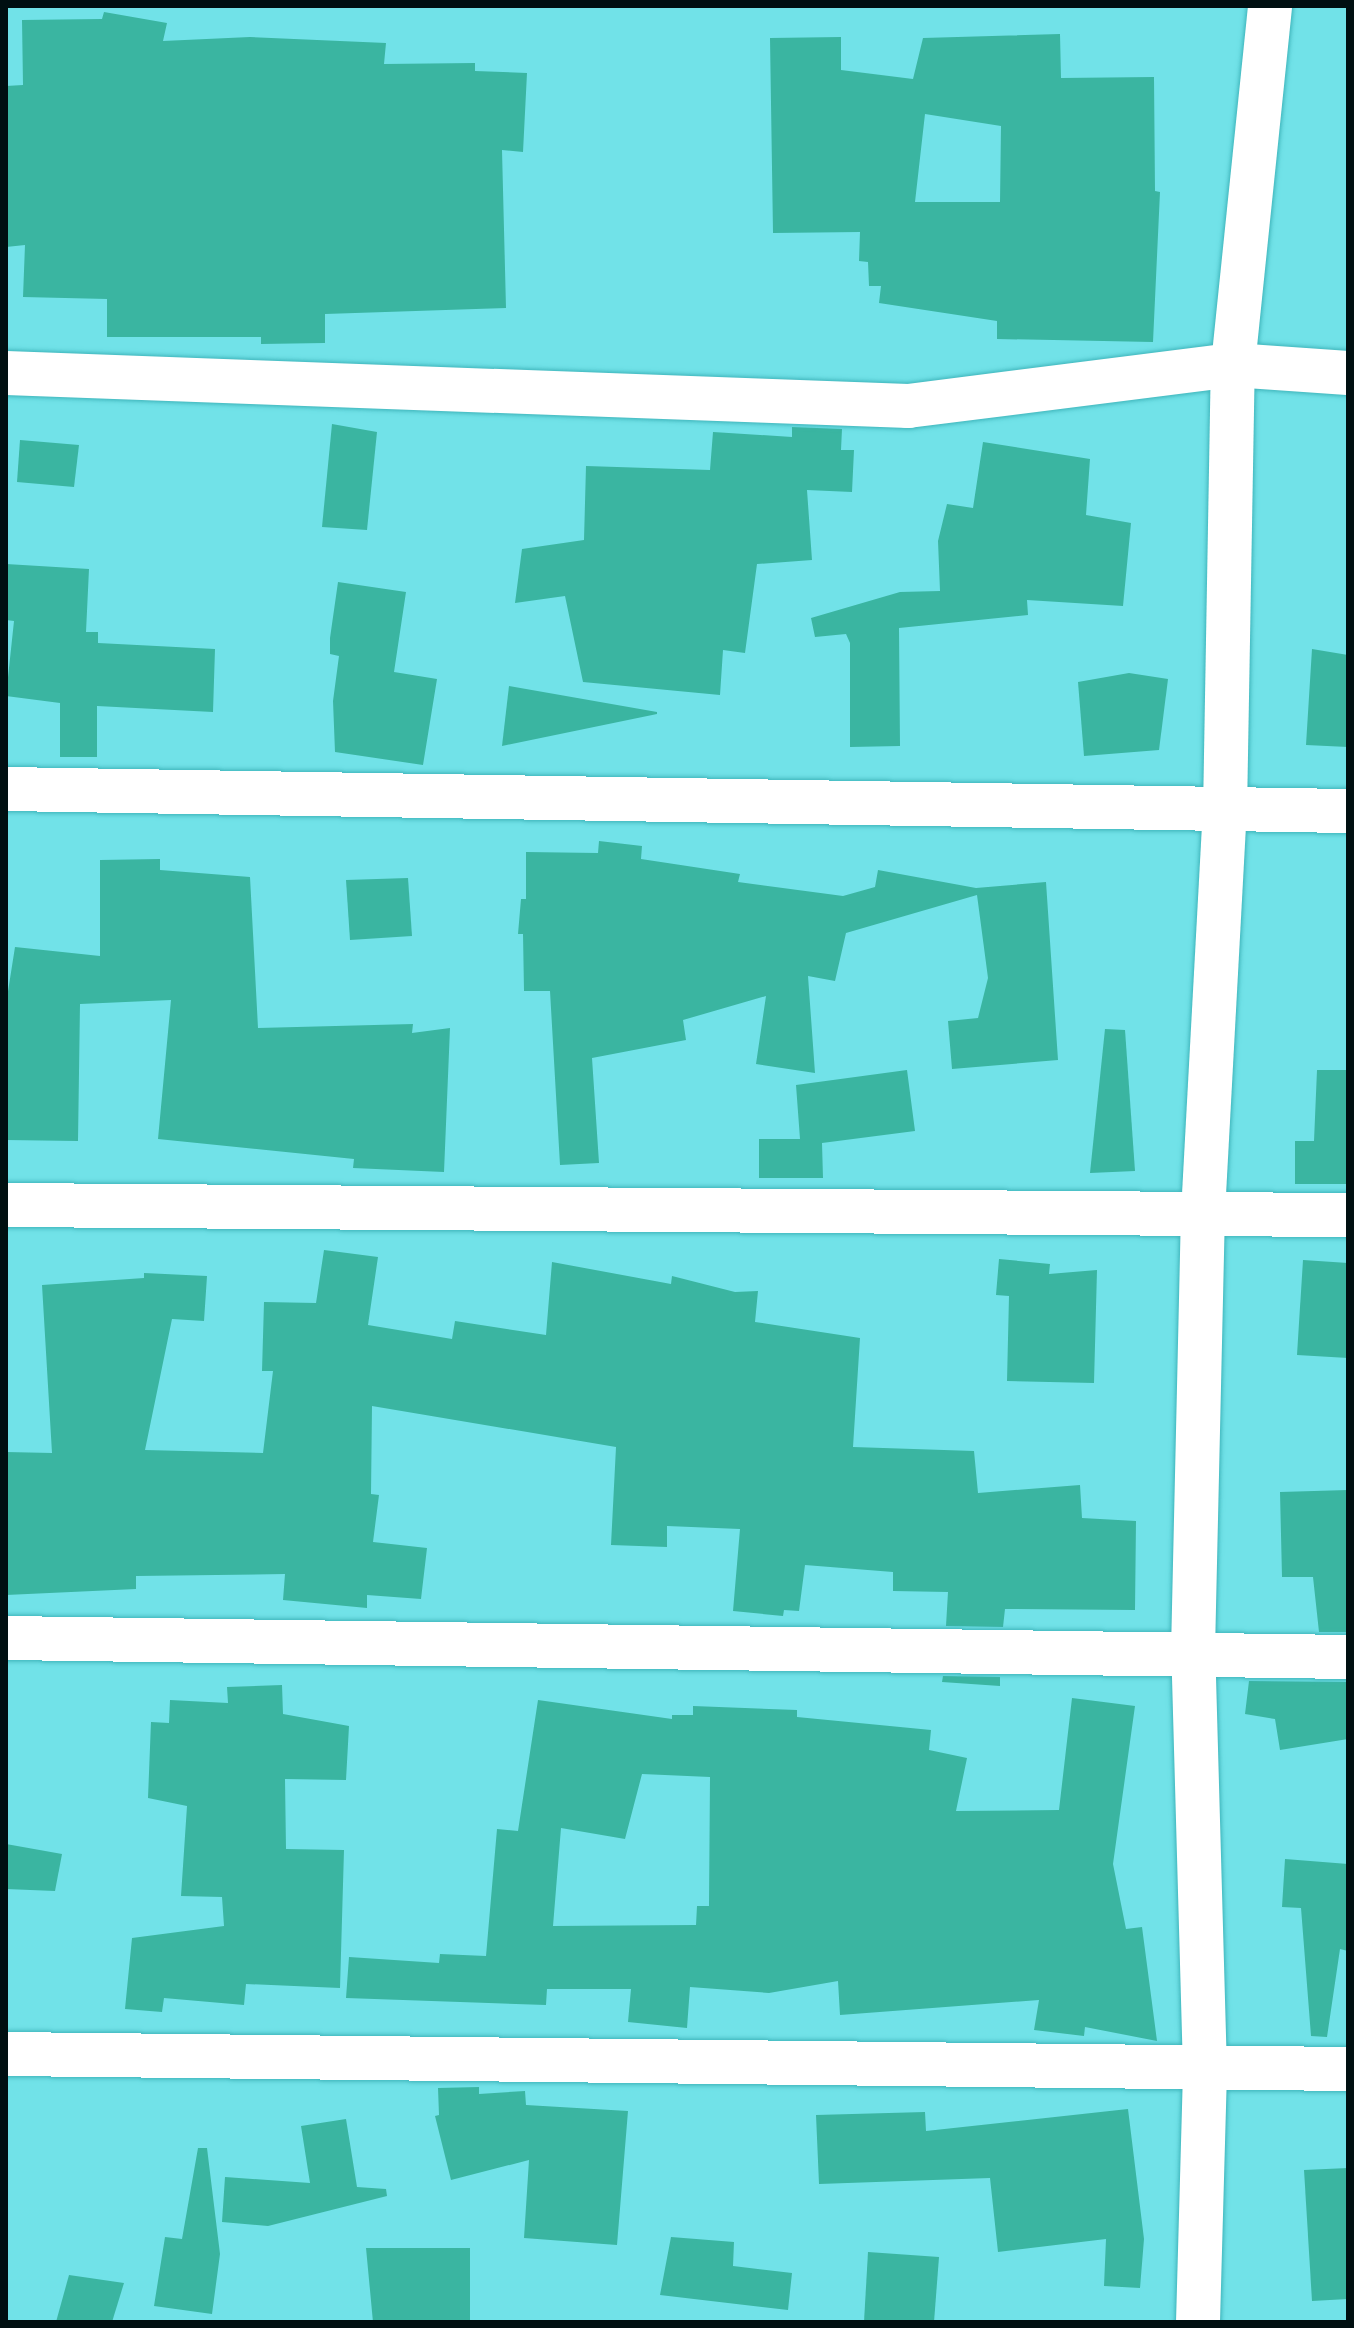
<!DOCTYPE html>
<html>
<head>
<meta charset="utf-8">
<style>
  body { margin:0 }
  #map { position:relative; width:1354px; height:2328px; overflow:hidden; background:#71e2e8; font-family:"Noto Serif",serif }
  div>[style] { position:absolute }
  .building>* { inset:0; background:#3ab5a1 }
  .roads { filter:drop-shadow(0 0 2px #3fb5bb) drop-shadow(0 0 2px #3fb5bb) }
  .minor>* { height:44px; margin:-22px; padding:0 22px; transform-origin:22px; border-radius:22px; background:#fff }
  span { translate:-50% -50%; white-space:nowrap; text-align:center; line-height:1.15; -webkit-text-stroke:8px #71e2e8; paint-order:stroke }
  .frame { position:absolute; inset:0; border:8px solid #000f11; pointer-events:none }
</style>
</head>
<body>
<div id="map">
  <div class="building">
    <div style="clip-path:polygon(104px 12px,167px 23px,163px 41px,250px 37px,386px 43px,384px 64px,475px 63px,475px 71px,527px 73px,523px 152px,502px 150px,506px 308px,325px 314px,325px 343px,261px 344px,261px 337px,107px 337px,107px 299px,23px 297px,25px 245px,6px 247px,6px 86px,23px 85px,22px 20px,102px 19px)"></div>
    <div style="clip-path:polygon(evenodd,1060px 34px,1061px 78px,1154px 77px,1155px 191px,1160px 192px,1153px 342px,997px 339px,997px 321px,879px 303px,881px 286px,869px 286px,868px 262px,859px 261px,860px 232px,773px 233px,770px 38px,841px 37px,841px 70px,913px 79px,923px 38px,1060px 34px,925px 114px,1001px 126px,1000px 202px,915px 202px,925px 114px)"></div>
    <div style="clip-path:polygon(332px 424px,377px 432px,367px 530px,322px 527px)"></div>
    <div style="clip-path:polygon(792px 427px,842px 429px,841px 450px,854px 450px,852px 492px,807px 490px,812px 560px,757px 564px,745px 653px,723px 650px,720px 695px,583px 682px,565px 596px,515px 603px,522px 549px,584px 540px,586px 466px,710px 470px,713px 432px,792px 437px)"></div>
    <div style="clip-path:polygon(20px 440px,79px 445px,74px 487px,17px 482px)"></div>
    <div style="clip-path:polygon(983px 442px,1090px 459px,1086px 515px,1131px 523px,1123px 606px,1027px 600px,1028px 615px,899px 628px,900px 746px,850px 747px,850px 643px,846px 634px,815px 637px,811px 618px,900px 592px,940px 591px,938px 541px,947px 504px,973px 508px)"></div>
    <div style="clip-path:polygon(6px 564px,89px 569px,86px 632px,98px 632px,98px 643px,215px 649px,213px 712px,97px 706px,97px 757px,60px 757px,60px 703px,6px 696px,14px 621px,6px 620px)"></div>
    <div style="clip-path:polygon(338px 582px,406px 592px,394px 672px,437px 679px,423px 765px,335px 752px,333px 701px,339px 656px,330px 654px,330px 638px)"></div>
    <div style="clip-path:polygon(1312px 649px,1348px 655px,1348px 747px,1306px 745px)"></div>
    <div style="clip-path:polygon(1129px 673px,1168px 679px,1159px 750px,1084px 756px,1078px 682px)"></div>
    <div style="clip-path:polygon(509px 686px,657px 712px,657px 714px,502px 746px)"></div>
    <div style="clip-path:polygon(599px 841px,642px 846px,641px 859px,740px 874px,738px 882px,843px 896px,875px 887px,878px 870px,976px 888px,1046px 882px,1058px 1060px,952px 1069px,948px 1021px,978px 1018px,988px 978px,977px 895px,846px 933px,835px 981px,808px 976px,815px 1073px,756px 1064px,766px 996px,683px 1020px,686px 1040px,592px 1058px,599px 1163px,560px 1165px,550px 991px,524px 991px,523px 934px,518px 934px,521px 899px,526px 899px,526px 852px,598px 853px)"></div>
    <div style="clip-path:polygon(160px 859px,160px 870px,250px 877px,258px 1028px,413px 1024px,412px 1033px,450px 1028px,444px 1172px,353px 1168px,354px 1159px,158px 1139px,171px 1000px,80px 1004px,78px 1141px,6px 1140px,6px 1004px,15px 947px,100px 956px,100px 860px)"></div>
    <div style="clip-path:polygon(408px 878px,412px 936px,350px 940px,346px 880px)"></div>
    <div style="clip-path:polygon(1105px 1029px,1125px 1030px,1135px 1171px,1090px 1173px)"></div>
    <div style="clip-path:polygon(907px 1070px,915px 1131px,822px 1143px,823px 1178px,759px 1178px,759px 1139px,800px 1139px,796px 1085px)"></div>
    <div style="clip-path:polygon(1317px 1070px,1348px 1070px,1348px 1184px,1295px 1184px,1295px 1141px,1314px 1141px)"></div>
    <div style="clip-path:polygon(324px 1250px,378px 1257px,368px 1325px,452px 1339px,455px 1321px,546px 1335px,552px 1262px,671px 1284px,672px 1276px,735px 1292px,758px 1291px,755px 1322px,860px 1338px,853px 1447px,974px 1451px,978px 1493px,1080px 1485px,1082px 1518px,1136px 1521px,1135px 1610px,1005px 1609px,1003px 1627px,946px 1626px,948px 1592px,893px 1591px,893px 1572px,805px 1565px,799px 1611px,784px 1610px,783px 1616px,733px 1611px,740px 1529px,667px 1526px,667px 1547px,611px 1545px,616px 1447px,372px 1406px,371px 1494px,379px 1495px,373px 1542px,427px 1548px,421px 1599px,367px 1595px,367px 1608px,283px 1600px,285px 1574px,136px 1576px,136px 1589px,6px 1595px,6px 1452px,52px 1453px,42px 1285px,144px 1278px,144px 1273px,207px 1276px,204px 1321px,172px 1319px,145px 1450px,263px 1453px,273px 1371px,262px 1371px,264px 1302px,316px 1303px)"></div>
    <div style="clip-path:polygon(999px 1259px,1050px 1264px,1049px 1274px,1097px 1270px,1094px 1383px,1007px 1381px,1009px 1296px,996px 1295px)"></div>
    <div style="clip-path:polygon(1303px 1260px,1348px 1263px,1348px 1358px,1297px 1355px)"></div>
    <div style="clip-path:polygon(1348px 1490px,1348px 1632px,1319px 1632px,1313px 1577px,1282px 1577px,1280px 1492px)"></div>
    <div style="clip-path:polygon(943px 1676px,1000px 1677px,1000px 1686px,942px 1682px)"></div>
    <div style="clip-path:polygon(1249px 1681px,1348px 1682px,1348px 1739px,1280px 1750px,1275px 1719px,1245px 1714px)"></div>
    <div style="clip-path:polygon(282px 1685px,283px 1714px,349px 1726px,346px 1780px,285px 1779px,286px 1849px,344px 1850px,340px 1988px,246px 1984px,244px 2005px,164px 1998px,162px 2012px,125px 2009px,132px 1938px,224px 1926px,222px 1897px,181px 1896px,187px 1806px,148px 1798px,151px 1722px,169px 1723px,170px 1700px,228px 1703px,227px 1687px)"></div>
    <div style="clip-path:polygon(evenodd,1072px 1698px,1135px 1706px,1113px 1864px,1126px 1929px,1142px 1927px,1157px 2041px,1085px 2027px,1084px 2036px,1034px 2030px,1039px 2000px,840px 2015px,838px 1981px,769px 1993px,690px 1987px,687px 2028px,628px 2022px,631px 1989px,547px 1989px,546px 2005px,346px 1998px,349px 1957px,439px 1963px,440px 1954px,486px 1956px,497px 1829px,518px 1831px,538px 1700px,672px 1719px,672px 1715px,693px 1715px,693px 1706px,797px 1710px,797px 1717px,931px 1730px,929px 1750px,967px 1758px,956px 1811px,1059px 1810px,1072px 1698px,642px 1774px,710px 1777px,709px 1906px,697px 1906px,696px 1925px,553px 1926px,561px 1828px,625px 1839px,642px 1774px)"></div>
    <div style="clip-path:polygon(6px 1844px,62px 1854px,55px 1891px,6px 1889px)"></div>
    <div style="clip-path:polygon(1285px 1859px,1348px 1864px,1348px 1951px,1340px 1949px,1327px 2037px,1311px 2036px,1301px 1908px,1282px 1907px)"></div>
    <div style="clip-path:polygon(479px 2087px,479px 2094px,525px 2091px,526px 2105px,628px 2111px,617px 2245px,524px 2238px,529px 2160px,451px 2180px,435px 2116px,439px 2115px,438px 2088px)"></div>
    <div style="clip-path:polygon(1128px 2109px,1144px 2239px,1140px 2288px,1104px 2286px,1106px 2239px,998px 2252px,990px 2178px,819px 2184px,816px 2115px,925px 2112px,926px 2131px)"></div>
    <div style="clip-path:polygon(346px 2119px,357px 2187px,386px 2189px,387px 2196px,268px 2226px,222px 2222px,225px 2177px,310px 2183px,301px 2126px)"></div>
    <div style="clip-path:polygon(198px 2148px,207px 2148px,220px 2254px,212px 2314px,154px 2306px,165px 2237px,182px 2239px)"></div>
    <div style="clip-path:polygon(1348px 2168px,1348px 2299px,1312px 2301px,1304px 2170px)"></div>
    <div style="clip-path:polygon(671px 2237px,734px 2242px,733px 2266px,792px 2273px,788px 2310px,660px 2295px)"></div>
    <div style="clip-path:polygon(366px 2248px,470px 2248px,470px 2322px,373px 2322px)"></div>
    <div style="clip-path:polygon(868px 2252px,939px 2257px,934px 2322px,864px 2322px)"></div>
    <div style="clip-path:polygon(69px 2275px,124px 2283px,112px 2322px,56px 2322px)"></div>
  </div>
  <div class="roads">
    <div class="minor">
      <div style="left:6px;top:373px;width:903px;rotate:2.1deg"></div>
      <div style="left:908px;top:406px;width:328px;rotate:-7.2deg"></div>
      <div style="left:1233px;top:365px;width:115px;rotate:4deg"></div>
      <div style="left:6px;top:789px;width:1342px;rotate:0.94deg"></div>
      <div style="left:6px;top:1205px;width:1342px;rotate:0.43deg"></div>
      <div style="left:6px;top:1638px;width:1342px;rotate:0.81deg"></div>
      <div style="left:6px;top:2054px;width:1342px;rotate:0.64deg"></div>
      <div style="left:1198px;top:2322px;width:251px;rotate:-88.4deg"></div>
      <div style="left:1205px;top:2071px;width:420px;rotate:-91.6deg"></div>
      <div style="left:1193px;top:1651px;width:438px;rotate:-88.7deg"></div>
      <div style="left:1203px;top:1213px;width:402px;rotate:-86.9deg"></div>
      <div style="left:1225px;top:812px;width:447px;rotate:-89deg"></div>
      <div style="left:1233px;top:365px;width:361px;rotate:-84.1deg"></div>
    </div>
  </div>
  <div class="frame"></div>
</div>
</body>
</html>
